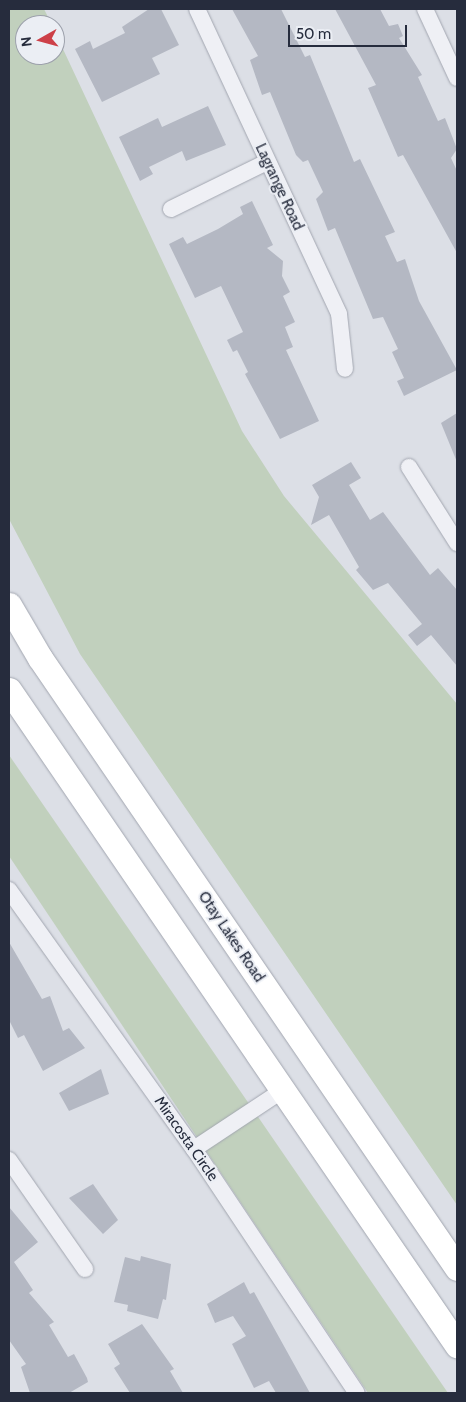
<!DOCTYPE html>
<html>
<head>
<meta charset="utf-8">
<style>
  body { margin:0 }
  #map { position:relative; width:466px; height:1402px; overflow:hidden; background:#dcdfe6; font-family:Cabin,sans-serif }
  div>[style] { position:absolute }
  .green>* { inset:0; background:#c1d0bd }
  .building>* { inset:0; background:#b4b8c3 }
  .roads { filter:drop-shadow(0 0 1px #a2a6b0) drop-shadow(0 0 1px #a2a6b0) }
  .street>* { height:16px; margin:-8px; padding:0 8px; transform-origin:8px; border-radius:8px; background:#eff0f5 }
  .primary>* { height:25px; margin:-12.5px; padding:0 12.5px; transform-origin:12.5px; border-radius:12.5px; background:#fff }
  span { translate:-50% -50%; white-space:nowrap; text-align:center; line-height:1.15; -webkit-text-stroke:4px #ebeef4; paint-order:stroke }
  .street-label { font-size:15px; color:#262c3d }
  .frame { position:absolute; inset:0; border:10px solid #262c3d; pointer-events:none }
  .north { position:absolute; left:15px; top:15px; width:50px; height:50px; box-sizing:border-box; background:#ebeef4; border:1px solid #9ca0ab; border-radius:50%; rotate:263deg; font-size:14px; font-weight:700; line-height:20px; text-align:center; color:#262c3d }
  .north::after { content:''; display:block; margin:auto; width:18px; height:22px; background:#cd4048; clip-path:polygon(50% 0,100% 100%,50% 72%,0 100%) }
  .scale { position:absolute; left:288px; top:25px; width:119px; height:22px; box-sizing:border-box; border:2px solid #262c3d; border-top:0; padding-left:6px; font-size:15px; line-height:18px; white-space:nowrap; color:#262c3d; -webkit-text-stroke:4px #ebeef4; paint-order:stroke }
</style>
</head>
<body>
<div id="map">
  <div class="green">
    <div style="clip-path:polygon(9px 9px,44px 9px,52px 25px,25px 25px,25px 55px,55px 55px,55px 32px,242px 431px,284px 496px,457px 704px,457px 1205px,80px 654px,9px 519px)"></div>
    <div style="clip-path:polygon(9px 755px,448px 1393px,368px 1393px,9px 856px)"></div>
  </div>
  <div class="building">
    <div style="clip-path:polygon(149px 9px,161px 9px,179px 45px,152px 58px,160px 74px,102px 102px,75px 49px,90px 41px,93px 49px,125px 33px,122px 27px)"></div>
    <div style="clip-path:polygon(232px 9px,281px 9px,305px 57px,310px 55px,354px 162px,360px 159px,395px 232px,385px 236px,397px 262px,405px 259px,419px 301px,457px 370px,404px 396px,397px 381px,404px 378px,392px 352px,398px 349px,383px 317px,373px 319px,335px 228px,328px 231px,316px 199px,323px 192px,308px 160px,303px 162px,296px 155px,270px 92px,262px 95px,250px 60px,258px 56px)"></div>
    <div style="clip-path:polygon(335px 9px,380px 9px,389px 26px,398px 24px,403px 36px,399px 38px,422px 75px,418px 77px,438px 121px,445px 118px,457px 149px,451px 158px,457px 171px,457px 253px,403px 155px,398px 157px,368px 88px,376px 85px)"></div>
    <div style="clip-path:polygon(208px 106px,226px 145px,186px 161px,182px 151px,149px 167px,153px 174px,140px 181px,119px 137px,158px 118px,162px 127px)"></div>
    <div style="clip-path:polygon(252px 201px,273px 245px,267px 248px,283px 261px,282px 276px,290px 292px,283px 296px,295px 322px,285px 327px,293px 347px,286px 350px,319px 421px,280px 439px,245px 374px,248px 372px,237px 350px,233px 352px,227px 340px,243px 332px,221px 286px,195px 298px,169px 244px,183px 237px,187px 244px,218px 229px,243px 214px,240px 207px)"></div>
    <div style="clip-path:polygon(457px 413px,457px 462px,441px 423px)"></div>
    <div style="clip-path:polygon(351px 462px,361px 478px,349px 485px,370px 520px,383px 512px,430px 575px,438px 568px,457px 590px,457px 666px,431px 635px,417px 646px,408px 635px,422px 624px,388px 583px,373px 590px,356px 570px,359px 567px,329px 515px,311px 525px,319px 497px,312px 485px)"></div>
    <div style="clip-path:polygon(9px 942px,42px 999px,50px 996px,63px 1031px,69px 1028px,85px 1048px,43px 1071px,24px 1035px,18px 1038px,9px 1020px)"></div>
    <div style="clip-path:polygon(101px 1069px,109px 1094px,69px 1111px,59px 1093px)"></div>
    <div style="clip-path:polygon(93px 1184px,118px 1220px,103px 1234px,69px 1198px)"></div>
    <div style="clip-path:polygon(9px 1207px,38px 1242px,14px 1262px,33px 1290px,29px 1293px,54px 1322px,49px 1325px,68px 1357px,74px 1354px,87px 1378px,88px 1382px,69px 1393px,30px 1393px,21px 1367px,26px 1364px,9px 1340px)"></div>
    <div style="clip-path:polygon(141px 1256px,171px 1264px,166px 1300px,163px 1299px,158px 1319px,127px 1311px,128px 1305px,114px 1302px,125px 1257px,140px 1261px)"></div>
    <div style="clip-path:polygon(244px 1282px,250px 1294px,254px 1292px,310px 1393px,276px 1393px,269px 1381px,254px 1388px,232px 1344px,246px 1336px,233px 1316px,215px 1323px,207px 1304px)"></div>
    <div style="clip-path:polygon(142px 1324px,174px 1369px,170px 1371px,183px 1393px,130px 1393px,114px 1368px,120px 1364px,108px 1344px)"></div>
  </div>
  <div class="roads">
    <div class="street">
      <div style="left:197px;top:9px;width:336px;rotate:65deg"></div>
      <div style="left:339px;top:314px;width:55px;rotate:83.8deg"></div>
      <div style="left:425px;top:9px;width:76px;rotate:65.1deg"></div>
      <div style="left:171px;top:209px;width:107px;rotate:-26.1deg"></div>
      <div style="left:409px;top:467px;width:90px;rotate:57.7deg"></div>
      <div style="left:9px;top:890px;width:318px;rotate:54.5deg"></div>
      <div style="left:194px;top:1149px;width:293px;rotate:56.3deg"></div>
      <div style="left:194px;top:1149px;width:107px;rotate:-33.5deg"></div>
      <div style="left:9px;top:1160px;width:133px;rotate:55.1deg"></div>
    </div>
    <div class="primary">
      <div style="left:9px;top:605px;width:61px;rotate:59.7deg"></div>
      <div style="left:40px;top:658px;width:739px;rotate:55.64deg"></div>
      <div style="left:9px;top:690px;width:794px;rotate:55.63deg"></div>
    </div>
  </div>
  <div class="street-label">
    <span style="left:279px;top:187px;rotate:65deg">Lagrange Road</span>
    <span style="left:231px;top:937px;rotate:56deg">Otay Lakes Road</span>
    <span style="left:186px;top:1139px;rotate:55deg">Miracosta Circle</span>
  </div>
  <div class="frame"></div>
  <div class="north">N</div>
  <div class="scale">50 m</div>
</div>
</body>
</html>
